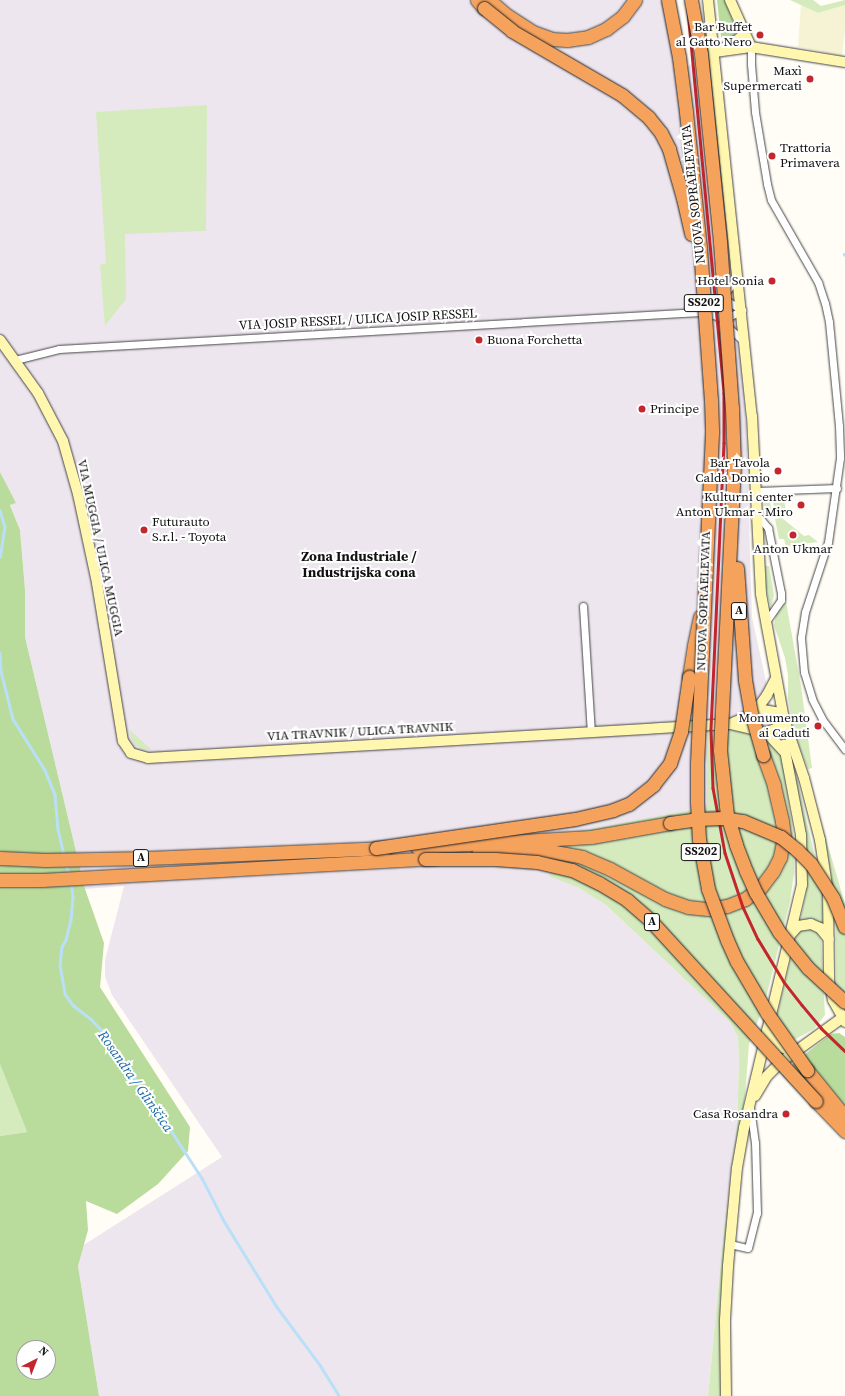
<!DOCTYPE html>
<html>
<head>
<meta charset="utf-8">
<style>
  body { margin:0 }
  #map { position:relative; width:845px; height:1396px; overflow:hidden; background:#fffdf5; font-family:"Source Serif 4",serif }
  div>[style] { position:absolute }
  .industrial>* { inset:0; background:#eee6ef }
  .farmland>* { inset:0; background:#f6f3d4 }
  .green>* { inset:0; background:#d5ebbd }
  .forest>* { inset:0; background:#b9dc9c }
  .stream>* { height:2.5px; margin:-1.25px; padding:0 1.25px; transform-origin:1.25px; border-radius:1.25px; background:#b9e0f7 }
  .roads { filter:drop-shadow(0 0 1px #444) drop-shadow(0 0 1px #444) }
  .street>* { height:7px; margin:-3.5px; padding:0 3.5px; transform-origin:3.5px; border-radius:3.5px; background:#fff }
  .secondary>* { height:10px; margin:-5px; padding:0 5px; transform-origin:5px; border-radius:5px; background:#fff6b0 }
  .highway>* { height:13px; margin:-6.5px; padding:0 6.5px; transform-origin:6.5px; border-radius:6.5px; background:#f5a25d }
  .rail>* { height:2.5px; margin:-1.25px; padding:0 1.25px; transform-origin:1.25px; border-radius:1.25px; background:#c4262e }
  .bridges { filter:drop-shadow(0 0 1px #222) drop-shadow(0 0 1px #222) }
  .highway-bridge>* { height:13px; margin:-6.5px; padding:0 6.5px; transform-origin:6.5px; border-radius:6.5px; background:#f5a25d }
  .dots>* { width:11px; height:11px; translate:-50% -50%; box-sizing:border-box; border:2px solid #fff; border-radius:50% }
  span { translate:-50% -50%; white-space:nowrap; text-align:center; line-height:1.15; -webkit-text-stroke:4px #fff; paint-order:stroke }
  .shield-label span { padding:1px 3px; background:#fff; border:1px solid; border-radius:3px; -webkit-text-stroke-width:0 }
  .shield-label { font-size:12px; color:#111; font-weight:700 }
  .poi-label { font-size:13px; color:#111 }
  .right { translate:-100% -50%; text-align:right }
  .left { translate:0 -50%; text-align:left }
  .street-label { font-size:13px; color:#111 }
  .neighbourhood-label { font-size:14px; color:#111; font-weight:700 }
  .water-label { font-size:14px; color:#1768a6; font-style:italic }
  .north { position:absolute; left:16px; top:1340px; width:40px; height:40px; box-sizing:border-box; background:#fff; border:1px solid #a0a0a0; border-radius:50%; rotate:42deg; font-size:11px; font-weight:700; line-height:16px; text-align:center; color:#111 }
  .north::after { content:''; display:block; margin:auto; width:14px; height:18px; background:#c4262e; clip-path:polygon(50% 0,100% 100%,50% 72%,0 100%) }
</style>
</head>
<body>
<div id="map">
  <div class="industrial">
    <div style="clip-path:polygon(0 0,668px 0,678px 71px,707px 56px,740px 352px,746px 422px,752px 617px,782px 755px,707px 752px,707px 807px,695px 810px,549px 875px,579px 888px,606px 905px,730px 1022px,738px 1037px,739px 1062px,737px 1125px,723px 1240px,708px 1396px,99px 1396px,78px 1266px,82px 1246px,222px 1157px,112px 995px,105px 977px,105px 960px,124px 886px,85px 889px,25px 637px,25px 590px,20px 530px,10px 504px,15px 503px,0 472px)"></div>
  </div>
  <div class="farmland">
    <div style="clip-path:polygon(801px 5px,818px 13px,845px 5px,845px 29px,842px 56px,798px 47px)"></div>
  </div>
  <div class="green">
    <div style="clip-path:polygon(790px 0,813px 0,821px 6px,845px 0,845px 5px,818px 13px)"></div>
    <div style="clip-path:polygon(207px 105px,206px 231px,125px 234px,126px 299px,105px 326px,100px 265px,106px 263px,96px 112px)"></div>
    <div style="clip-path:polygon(781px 492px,785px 494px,784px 498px,786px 514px,775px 515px,772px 493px)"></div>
    <div style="clip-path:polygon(767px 494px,769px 494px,772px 515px,764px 510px,764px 499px)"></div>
    <div style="clip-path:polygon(782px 518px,804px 536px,809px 535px,818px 542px,786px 546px,784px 539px,779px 539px,775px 519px)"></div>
    <div style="clip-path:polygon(765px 566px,769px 566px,774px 595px,771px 608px,766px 589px)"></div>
    <div style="clip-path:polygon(786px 602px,801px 686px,812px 768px,808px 769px,794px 733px,788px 699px,788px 675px,785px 658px,774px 625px,776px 614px)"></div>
    <div style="clip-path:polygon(130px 730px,152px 750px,143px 749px,135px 745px,131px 738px)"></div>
    <div style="clip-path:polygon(730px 730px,760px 734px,766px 737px,782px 755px,794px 840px,794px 873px,790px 901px,765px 1002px,749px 1044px,745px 1096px,737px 1148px,722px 1396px,708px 1396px,723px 1240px,737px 1125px,739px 1062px,738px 1037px,730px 1022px,606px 905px,579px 888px,549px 876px,554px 836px,707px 807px,707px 732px)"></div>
    <div style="clip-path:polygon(797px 778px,822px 888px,824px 926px,800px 921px,806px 893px,807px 852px,795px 779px)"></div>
    <div style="clip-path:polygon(822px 825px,845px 904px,845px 1004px,841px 1008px,836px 977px,836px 922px,833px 887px)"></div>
    <div style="clip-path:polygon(809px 928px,818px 933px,821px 939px,825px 1015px,814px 1029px,792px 1041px,775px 1023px,797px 934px,803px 929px)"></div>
    <div style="clip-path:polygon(0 1064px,1px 1066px,27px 1132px,0 1136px)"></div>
  </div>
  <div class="forest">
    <div style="clip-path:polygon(717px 0,725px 0,736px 30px,734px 38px,724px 40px,721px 37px)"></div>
    <div style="clip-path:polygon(evenodd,0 472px,16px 503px,10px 505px,20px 530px,25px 590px,25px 637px,85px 889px,104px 943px,100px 987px,190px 1127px,188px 1151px,158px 1184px,117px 1214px,86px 1201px,88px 1230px,78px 1266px,99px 1396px,0 1396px,0 1136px,27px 1132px,0 1064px,0 472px,24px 1348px,48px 1348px,48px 1372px,24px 1372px,24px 1348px)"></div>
    <div style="clip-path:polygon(839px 1033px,845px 1037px,845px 1106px,812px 1066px,802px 1074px,820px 1097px,812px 1105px,782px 1075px,794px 1063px,831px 1034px)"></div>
  </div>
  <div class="stream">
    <div style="left:844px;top:254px;width:1px;rotate:45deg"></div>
    <div style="left:0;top:510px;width:18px;rotate:74deg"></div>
    <div style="left:5px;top:527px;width:30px;rotate:99deg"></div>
    <div style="left:0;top:653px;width:18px;rotate:87deg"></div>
    <div style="left:1px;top:671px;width:49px;rotate:76deg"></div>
    <div style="left:13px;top:719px;width:60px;rotate:57.9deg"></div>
    <div style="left:45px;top:770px;width:27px;rotate:68deg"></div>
    <div style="left:55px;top:795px;width:34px;rotate:85deg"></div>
    <div style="left:58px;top:829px;width:28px;rotate:77deg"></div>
    <div style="left:66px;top:864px;width:11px;rotate:75deg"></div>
    <div style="left:71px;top:882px;width:15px;rotate:82deg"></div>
    <div style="left:73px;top:897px;width:23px;rotate:95deg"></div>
    <div style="left:71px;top:920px;width:21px;rotate:104deg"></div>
    <div style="left:66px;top:940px;width:8px;rotate:120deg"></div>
    <div style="left:62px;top:947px;width:18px;rotate:96deg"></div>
    <div style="left:60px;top:965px;width:29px;rotate:80deg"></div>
    <div style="left:65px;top:994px;width:14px;rotate:54deg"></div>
    <div style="left:73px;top:1005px;width:24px;rotate:38deg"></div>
    <div style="left:92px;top:1020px;width:18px;rotate:47deg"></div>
    <div style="left:104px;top:1033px;width:116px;rotate:55.5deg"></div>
    <div style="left:170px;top:1129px;width:59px;rotate:56.9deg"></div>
    <div style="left:202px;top:1178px;width:48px;rotate:62.9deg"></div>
    <div style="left:224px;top:1221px;width:101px;rotate:58.4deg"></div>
    <div style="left:277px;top:1307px;width:72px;rotate:53.4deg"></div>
    <div style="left:320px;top:1365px;width:36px;rotate:58deg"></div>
  </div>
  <div class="roads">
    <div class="street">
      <div style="left:751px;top:47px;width:17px;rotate:90deg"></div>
      <div style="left:751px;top:64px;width:48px;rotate:85.2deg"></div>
      <div style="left:755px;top:112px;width:73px;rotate:80.5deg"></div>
      <div style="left:767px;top:184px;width:16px;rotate:76deg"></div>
      <div style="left:771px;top:200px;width:95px;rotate:60.2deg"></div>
      <div style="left:818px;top:282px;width:22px;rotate:72deg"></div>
      <div style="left:825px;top:303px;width:19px;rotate:78deg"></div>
      <div style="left:829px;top:322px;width:104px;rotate:84.5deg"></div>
      <div style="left:839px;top:426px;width:32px;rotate:88deg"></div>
      <div style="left:840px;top:458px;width:85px;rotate:98.1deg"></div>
      <div style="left:828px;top:542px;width:74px;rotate:108.2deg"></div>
      <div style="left:805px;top:612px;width:26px;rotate:99deg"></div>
      <div style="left:801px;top:638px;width:34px;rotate:85deg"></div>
      <div style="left:804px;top:672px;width:28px;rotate:73deg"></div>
      <div style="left:812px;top:699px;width:22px;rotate:63deg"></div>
      <div style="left:822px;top:719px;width:38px;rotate:53deg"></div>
      <div style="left:704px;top:312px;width:22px;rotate:-39deg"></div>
      <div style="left:721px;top:298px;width:27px;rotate:-51deg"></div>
      <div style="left:726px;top:325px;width:26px;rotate:43deg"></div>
      <div style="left:15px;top:360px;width:45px;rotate:-14deg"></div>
      <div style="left:59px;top:349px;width:624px;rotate:-3.31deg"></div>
      <div style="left:682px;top:313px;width:21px;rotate:-3deg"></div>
      <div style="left:703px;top:312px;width:21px;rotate:17deg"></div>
      <div style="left:723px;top:318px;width:6px;rotate:-9deg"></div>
      <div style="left:729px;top:317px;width:15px;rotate:-28deg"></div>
      <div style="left:742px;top:310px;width:17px;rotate:-149deg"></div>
      <div style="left:727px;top:301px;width:11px;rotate:170deg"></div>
      <div style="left:757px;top:491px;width:80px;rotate:-2.1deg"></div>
      <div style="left:758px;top:516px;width:16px;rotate:50deg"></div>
      <div style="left:768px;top:528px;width:66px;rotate:78.7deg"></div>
      <div style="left:781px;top:593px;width:7px;rotate:90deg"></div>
      <div style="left:781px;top:600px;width:28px;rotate:125deg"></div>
      <div style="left:583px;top:606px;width:126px;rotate:86.4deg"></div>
      <div style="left:730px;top:1244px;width:18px;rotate:13deg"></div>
      <div style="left:748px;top:1248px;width:36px;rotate:-76deg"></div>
      <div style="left:757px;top:1213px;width:70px;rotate:-91.6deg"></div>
      <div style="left:755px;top:1143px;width:34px;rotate:-98deg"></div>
    </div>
    <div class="secondary">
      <div style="left:708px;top:0;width:418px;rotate:84deg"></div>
      <div style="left:752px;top:416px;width:178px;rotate:87.1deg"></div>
      <div style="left:761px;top:594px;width:127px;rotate:79.6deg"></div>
      <div style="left:784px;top:719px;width:62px;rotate:71.3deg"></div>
      <div style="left:804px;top:778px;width:64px;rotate:75.5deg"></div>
      <div style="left:820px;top:840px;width:53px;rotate:81.3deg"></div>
      <div style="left:828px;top:892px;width:88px;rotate:89.3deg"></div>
      <div style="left:829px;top:980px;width:20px;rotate:79deg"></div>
      <div style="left:833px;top:1000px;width:25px;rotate:61deg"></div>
      <div style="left:730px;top:0;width:51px;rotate:65.9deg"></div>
      <div style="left:724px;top:48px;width:17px;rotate:-31deg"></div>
      <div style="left:739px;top:39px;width:8px;rotate:-50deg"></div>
      <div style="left:715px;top:52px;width:36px;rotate:-8deg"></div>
      <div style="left:751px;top:47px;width:95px;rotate:9.1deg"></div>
      <div style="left:0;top:340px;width:65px;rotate:54.4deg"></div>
      <div style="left:38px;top:393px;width:54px;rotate:62.5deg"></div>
      <div style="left:63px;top:441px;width:55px;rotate:74.2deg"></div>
      <div style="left:78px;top:494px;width:91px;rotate:77.9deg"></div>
      <div style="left:97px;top:583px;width:160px;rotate:80.7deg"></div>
      <div style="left:123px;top:741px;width:14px;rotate:56deg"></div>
      <div style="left:131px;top:753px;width:18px;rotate:16deg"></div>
      <div style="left:148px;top:758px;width:583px;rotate:-3.34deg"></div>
      <div style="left:730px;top:724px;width:37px;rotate:13deg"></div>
      <div style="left:766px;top:732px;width:26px;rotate:47deg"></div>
      <div style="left:757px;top:709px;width:18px;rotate:9deg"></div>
      <div style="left:775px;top:712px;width:11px;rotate:38deg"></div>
      <div style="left:730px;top:724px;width:15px;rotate:-23deg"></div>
      <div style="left:744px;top:718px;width:16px;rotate:-35deg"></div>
      <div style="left:757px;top:709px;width:17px;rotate:-54deg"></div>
      <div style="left:767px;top:695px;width:19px;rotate:-62deg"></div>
      <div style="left:766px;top:732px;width:7px;rotate:-16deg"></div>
      <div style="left:773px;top:730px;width:8px;rotate:-30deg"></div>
      <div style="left:780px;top:726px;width:8px;rotate:-60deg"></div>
      <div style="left:791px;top:934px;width:11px;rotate:-49deg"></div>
      <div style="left:798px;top:926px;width:13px;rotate:-9deg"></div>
      <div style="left:811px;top:924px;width:10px;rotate:24deg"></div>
      <div style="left:820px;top:928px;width:14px;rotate:51deg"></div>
      <div style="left:767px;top:1030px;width:12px;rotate:55deg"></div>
      <div style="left:774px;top:1040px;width:10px;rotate:45deg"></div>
      <div style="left:781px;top:1047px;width:9px;rotate:21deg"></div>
      <div style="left:789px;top:1050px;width:7px"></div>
      <div style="left:755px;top:1096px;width:23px;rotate:-59deg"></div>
      <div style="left:767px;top:1076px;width:20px;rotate:-45deg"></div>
      <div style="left:781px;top:1062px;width:75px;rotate:-35.8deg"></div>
      <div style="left:726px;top:1396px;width:76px;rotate:-90.8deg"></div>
      <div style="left:725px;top:1320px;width:54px;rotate:-86.8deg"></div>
      <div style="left:728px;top:1266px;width:98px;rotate:-84.8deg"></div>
      <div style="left:737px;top:1168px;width:41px;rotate:-80.1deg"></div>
      <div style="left:744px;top:1128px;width:250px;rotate:-76.6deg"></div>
      <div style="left:802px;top:885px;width:50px;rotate:-91.1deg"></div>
      <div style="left:801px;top:835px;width:92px;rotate:-100.7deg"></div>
    </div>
    <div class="highway">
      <div style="left:477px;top:0;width:11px;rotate:49deg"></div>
      <div style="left:489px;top:0;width:21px;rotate:41deg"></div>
      <div style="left:505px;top:14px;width:33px;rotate:33deg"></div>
      <div style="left:533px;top:32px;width:20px;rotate:20deg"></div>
      <div style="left:552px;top:39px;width:15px;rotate:4deg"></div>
      <div style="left:567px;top:40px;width:21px;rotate:-8deg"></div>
      <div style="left:588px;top:37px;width:20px;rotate:-24deg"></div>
      <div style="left:606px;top:29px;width:21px;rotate:-37deg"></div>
      <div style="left:623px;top:16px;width:20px;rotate:-53deg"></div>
      <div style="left:689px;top:677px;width:32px;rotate:-81deg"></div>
      <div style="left:694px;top:645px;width:29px;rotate:-78deg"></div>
      <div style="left:417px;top:847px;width:174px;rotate:-3.3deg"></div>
      <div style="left:591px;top:837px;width:80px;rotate:-10deg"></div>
      <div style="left:478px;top:854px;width:71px;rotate:-2.4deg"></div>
      <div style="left:549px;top:851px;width:34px;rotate:10deg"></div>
      <div style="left:582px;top:857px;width:30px;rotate:23deg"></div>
      <div style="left:610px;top:869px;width:63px;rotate:28.6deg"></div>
      <div style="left:665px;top:899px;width:24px;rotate:19deg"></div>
      <div style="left:688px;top:907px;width:20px;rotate:6deg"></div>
      <div style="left:708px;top:909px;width:19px;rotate:-9deg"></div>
      <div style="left:727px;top:906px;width:19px;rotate:-21deg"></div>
      <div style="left:745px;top:899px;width:20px;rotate:-37deg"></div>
      <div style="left:761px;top:887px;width:20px;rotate:-53deg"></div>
      <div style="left:773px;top:871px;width:16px;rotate:-63deg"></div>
      <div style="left:780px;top:857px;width:21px;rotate:-79deg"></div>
      <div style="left:784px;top:836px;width:15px;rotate:-98deg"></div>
      <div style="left:782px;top:821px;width:37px;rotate:-103deg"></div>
      <div style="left:774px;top:785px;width:32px;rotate:-110deg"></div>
      <div style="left:0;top:858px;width:45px;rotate:2.5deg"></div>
      <div style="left:45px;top:860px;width:102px;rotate:-1.1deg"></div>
      <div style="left:147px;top:858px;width:239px;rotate:-2.4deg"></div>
      <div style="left:0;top:880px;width:42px"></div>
      <div style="left:42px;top:880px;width:395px;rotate:-3.2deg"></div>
      <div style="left:807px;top:1070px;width:60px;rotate:51deg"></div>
      <div style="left:816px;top:1101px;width:42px;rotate:46deg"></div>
    </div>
  </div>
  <div class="rail">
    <div style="left:687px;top:0;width:395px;rotate:84.6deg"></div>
    <div style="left:724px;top:393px;width:50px;rotate:90deg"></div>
    <div style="left:724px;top:443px;width:287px;rotate:92.6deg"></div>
    <div style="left:711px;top:730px;width:58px;rotate:88deg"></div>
    <div style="left:713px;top:788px;width:66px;rotate:79.5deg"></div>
    <div style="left:725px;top:853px;width:57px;rotate:71.6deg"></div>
    <div style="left:743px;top:907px;width:35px;rotate:65deg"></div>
    <div style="left:758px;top:939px;width:50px;rotate:58.8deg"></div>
    <div style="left:784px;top:982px;width:29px;rotate:52deg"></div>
    <div style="left:802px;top:1005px;width:30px;rotate:50deg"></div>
    <div style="left:821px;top:1028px;width:33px;rotate:44deg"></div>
  </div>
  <div class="bridges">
    <div class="highway-bridge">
      <div style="left:668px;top:0;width:58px;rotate:79.1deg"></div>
      <div style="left:679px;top:57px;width:55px;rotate:82.7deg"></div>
      <div style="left:686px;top:112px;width:136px;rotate:84.1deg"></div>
      <div style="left:700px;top:247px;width:153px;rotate:85.9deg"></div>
      <div style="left:711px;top:400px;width:33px;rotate:88deg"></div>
      <div style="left:712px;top:433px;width:330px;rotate:92.6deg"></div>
      <div style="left:697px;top:763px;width:39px;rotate:90deg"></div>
      <div style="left:697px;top:802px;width:37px;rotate:87deg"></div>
      <div style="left:699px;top:839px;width:51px;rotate:79.8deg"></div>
      <div style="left:708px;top:889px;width:54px;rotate:69.6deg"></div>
      <div style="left:727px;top:940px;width:24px;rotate:66deg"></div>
      <div style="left:737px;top:962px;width:59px;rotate:59.5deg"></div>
      <div style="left:767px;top:1013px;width:70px;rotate:54.9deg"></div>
      <div style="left:691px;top:0;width:55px;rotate:79.5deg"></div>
      <div style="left:701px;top:54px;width:189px;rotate:84.2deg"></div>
      <div style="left:720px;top:242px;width:166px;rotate:85.9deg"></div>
      <div style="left:732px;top:408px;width:56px;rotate:88deg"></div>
      <div style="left:734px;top:464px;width:286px;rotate:92.8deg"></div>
      <div style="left:720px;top:750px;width:65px;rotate:83.9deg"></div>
      <div style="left:727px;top:815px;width:31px;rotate:73deg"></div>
      <div style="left:736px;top:845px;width:28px;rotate:69deg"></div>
      <div style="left:746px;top:871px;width:24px;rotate:66deg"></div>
      <div style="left:756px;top:893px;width:45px;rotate:59.5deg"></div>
      <div style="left:779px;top:932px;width:46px;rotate:51.1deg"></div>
      <div style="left:808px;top:968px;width:50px;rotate:42.6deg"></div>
      <div style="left:484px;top:8px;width:36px;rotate:39deg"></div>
      <div style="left:512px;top:31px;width:127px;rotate:30.2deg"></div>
      <div style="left:622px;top:95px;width:35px;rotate:40deg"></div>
      <div style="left:649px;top:118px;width:19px;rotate:51deg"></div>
      <div style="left:661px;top:133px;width:18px;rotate:63deg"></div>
      <div style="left:669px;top:149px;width:51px;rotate:74.1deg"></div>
      <div style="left:683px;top:198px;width:37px;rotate:77deg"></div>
      <div style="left:737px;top:568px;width:112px;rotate:85.9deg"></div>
      <div style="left:745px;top:680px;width:29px;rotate:80deg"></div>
      <div style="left:750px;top:709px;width:48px;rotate:74.2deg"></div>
      <div style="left:670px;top:823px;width:27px;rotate:-8deg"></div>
      <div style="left:697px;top:819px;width:26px;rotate:-2deg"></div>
      <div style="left:723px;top:818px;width:20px;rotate:9deg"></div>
      <div style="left:743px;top:821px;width:41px;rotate:22.8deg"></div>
      <div style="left:781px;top:837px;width:21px;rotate:39deg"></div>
      <div style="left:797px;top:850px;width:20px;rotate:45deg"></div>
      <div style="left:811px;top:864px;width:40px;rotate:57.1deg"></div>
      <div style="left:833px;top:898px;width:31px;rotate:68deg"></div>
      <div style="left:376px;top:848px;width:201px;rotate:-8.3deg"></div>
      <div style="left:575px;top:819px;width:39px;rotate:-13deg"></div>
      <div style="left:613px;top:810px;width:17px;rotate:-21deg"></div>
      <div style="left:629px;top:804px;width:31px;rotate:-38deg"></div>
      <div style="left:653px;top:785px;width:28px;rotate:-52deg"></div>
      <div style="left:670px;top:763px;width:34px;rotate:-71deg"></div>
      <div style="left:681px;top:731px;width:55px;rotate:-81.6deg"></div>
      <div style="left:425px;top:859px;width:70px"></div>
      <div style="left:495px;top:859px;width:42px;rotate:4.1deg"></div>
      <div style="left:537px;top:862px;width:36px;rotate:13deg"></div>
      <div style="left:572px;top:870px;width:30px;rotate:26deg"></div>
      <div style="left:599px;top:883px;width:33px;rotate:31deg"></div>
      <div style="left:627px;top:900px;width:29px;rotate:41deg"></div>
      <div style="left:649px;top:919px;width:247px;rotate:47.5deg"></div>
    </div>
  </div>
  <div class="dots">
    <div style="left:760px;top:35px;background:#c4262e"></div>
    <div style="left:810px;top:79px;background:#c4262e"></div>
    <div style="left:772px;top:156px;background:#c4262e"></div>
    <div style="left:772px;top:281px;background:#c4262e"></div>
    <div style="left:479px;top:340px;background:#c4262e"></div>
    <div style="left:642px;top:409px;background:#c4262e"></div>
    <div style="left:778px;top:471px;background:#c4262e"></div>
    <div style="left:801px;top:505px;background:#c4262e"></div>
    <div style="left:144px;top:530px;background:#c4262e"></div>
    <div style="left:793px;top:535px;background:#c4262e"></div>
    <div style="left:818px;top:726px;background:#c4262e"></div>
    <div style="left:786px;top:1114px;background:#c4262e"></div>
  </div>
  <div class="shield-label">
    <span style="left:704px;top:303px">SS202</span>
    <span style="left:739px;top:611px">A</span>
    <span style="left:701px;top:852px">SS202</span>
    <span style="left:141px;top:858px">A</span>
    <span style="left:652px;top:922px">A</span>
  </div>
  <div class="poi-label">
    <span class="right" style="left:752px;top:35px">Bar Buffet<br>al Gatto Nero</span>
    <span class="right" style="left:802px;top:79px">Maxì<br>Supermercati</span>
    <span class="left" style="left:780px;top:156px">Trattoria<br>Primavera</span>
    <span class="right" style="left:764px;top:281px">Hotel Sonia</span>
    <span class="left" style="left:487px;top:340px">Buona Forchetta</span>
    <span class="left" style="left:650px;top:409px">Principe</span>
    <span class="right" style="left:770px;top:471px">Bar Tavola<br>Calda Domio</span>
    <span class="right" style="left:793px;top:505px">Kulturni center<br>Anton Ukmar - Miro</span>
    <span class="left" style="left:152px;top:530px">Futurauto<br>S.r.l. - Toyota</span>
    <span style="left:793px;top:549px">Anton Ukmar</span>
    <span class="right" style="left:810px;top:726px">Monumento<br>ai Caduti</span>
    <span class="right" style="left:778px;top:1114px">Casa Rosandra</span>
  </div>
  <div class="street-label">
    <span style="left:694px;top:194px;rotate:-96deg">NUOVA SOPRAELEVATA</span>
    <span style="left:358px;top:320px;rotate:-3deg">VIA JOSIP RESSEL / ULICA JOSIP RESSEL</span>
    <span style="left:100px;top:548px;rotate:78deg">VIA MUGGIA / ULICA MUGGIA</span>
    <span style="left:704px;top:601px;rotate:-88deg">NUOVA SOPRAELEVATA</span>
    <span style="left:360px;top:732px;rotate:-3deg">VIA TRAVNIK / ULICA TRAVNIK</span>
  </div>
  <div class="neighbourhood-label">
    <span style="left:359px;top:564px">Zona Industriale /<br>Industrijska cona</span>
  </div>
  <div class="water-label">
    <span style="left:136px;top:1081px;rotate:55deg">Rosandra / Glinščica</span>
  </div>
  <div class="north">N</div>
</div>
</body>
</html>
